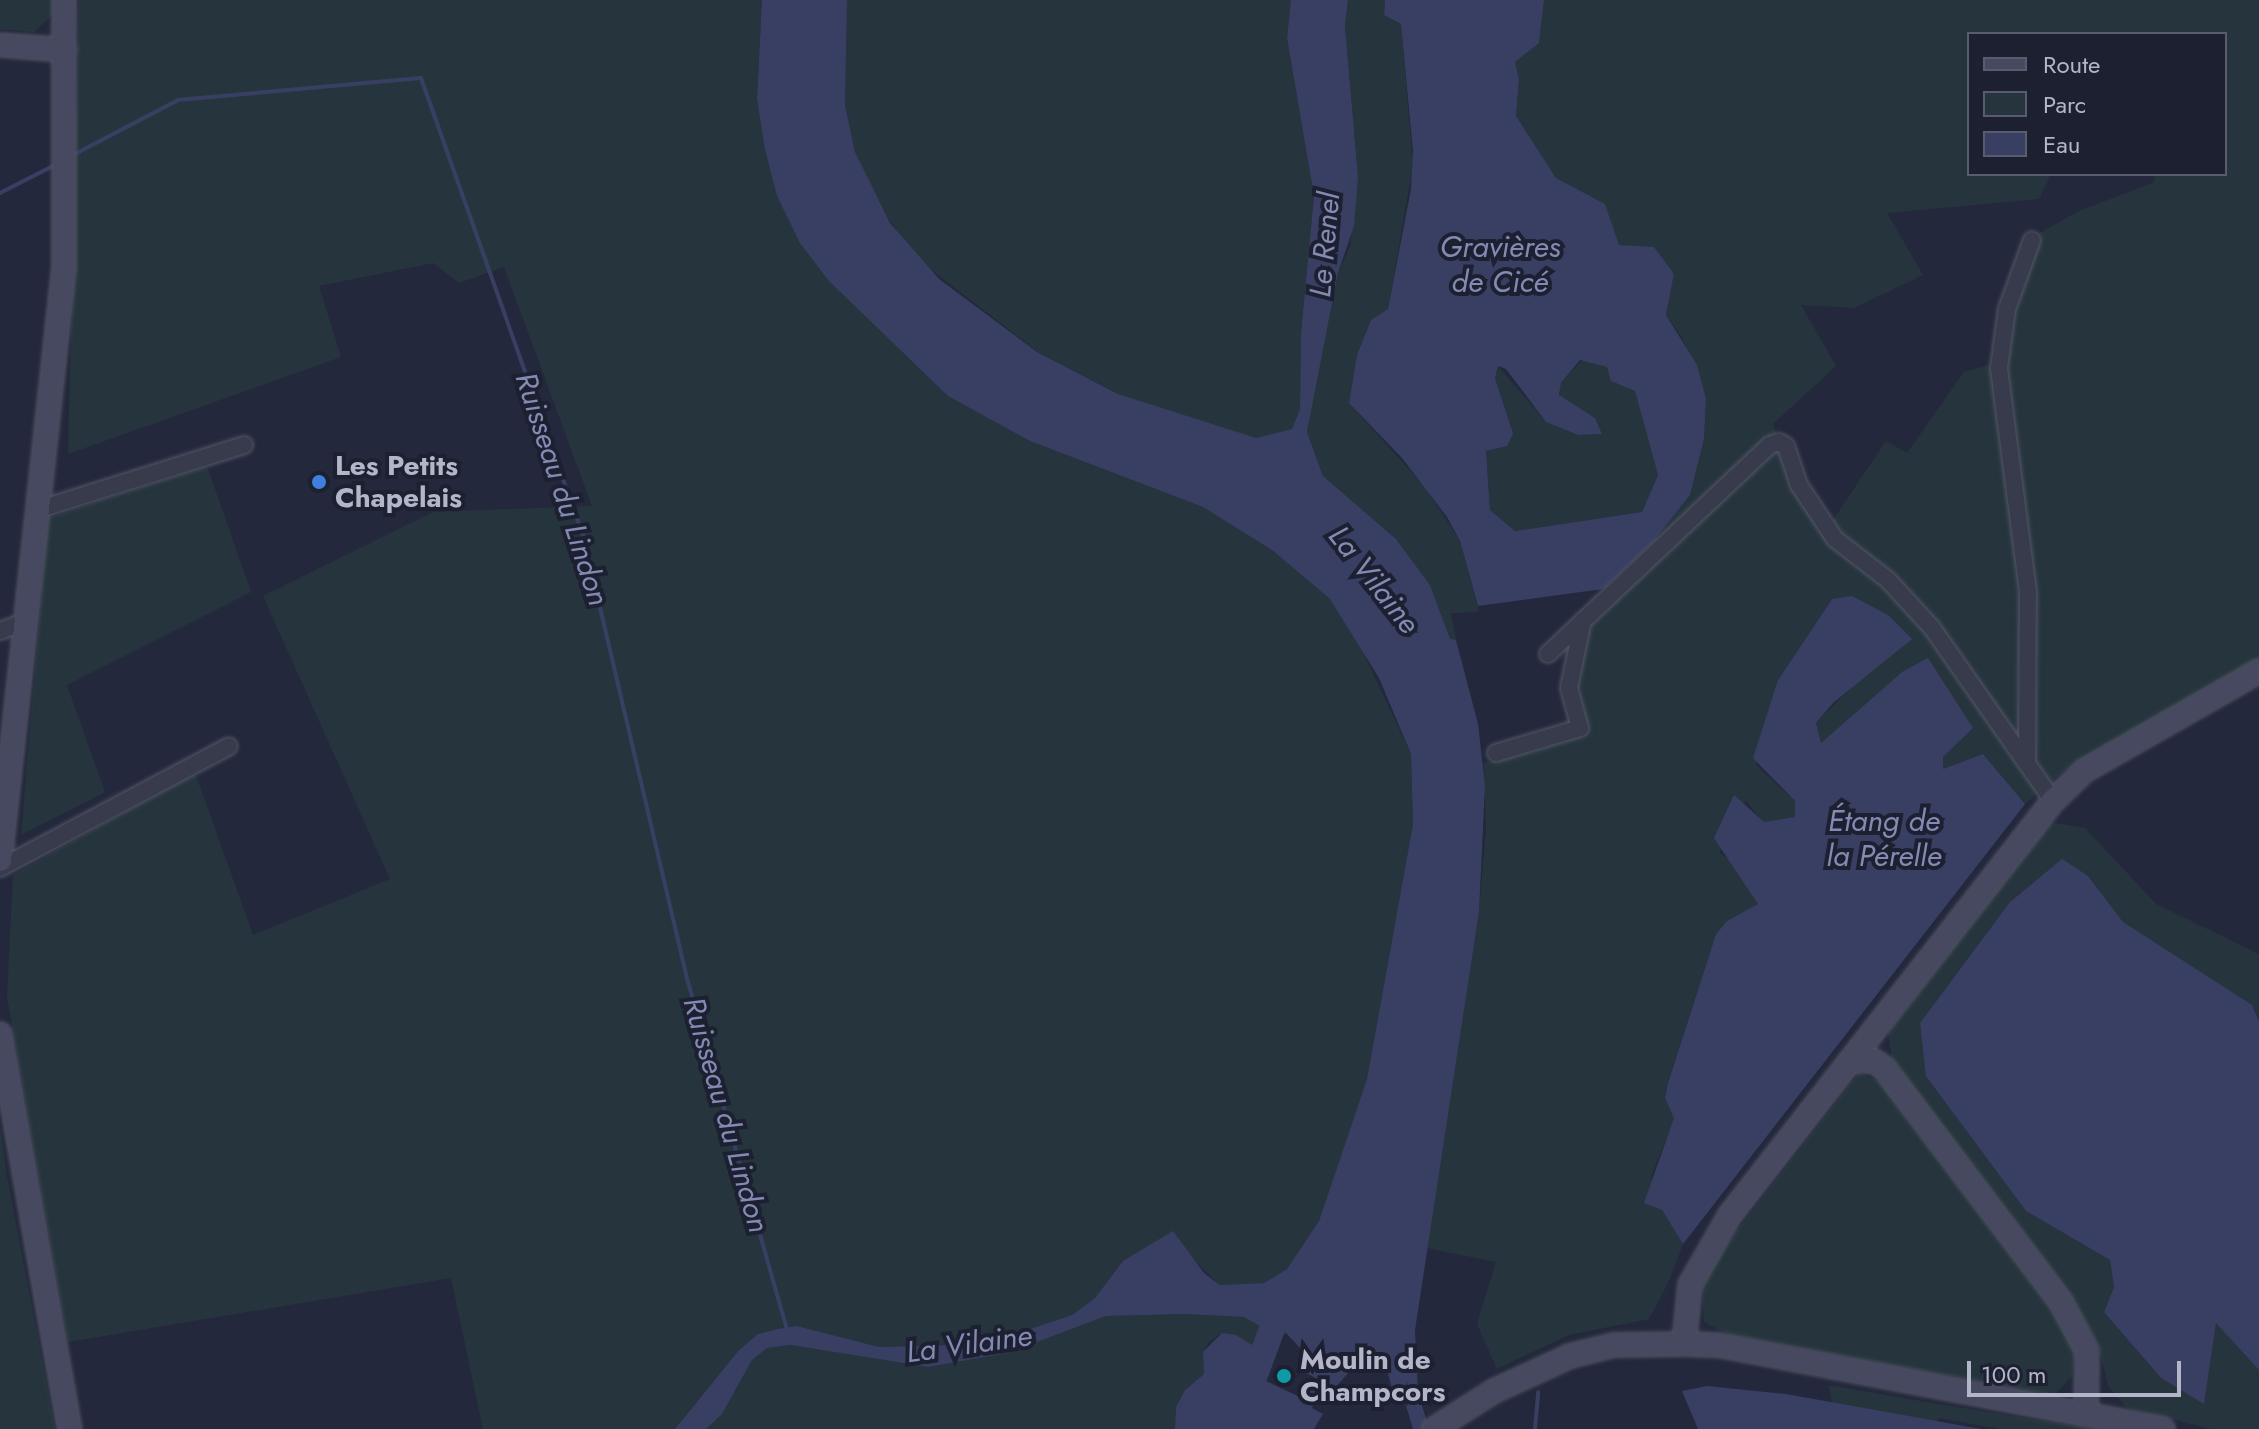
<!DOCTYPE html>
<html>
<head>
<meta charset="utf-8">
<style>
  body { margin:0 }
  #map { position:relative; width:2259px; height:1429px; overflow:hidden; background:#24283c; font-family:Jost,sans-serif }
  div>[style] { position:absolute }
  .green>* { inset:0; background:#26353d }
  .water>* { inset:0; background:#383f63 }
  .stream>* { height:4px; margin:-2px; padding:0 2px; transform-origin:2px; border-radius:2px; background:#383f63 }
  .river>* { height:26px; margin:-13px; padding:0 13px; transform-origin:13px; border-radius:13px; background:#383f63 }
  .roads { filter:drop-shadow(0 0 2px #535667) drop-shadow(0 0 2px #535667) }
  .street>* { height:16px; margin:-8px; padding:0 8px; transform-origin:8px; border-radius:8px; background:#383b4c }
  .secondary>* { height:22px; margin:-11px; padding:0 11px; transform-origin:11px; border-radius:11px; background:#46495f }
  .dots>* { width:22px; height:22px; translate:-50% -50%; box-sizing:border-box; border:4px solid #1d2031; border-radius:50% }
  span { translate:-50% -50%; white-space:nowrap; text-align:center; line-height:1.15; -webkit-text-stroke:8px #1d2031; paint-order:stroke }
  .poi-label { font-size:28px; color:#b3b6c8; font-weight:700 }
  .left { translate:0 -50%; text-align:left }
  .water-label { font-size:30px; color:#838bb3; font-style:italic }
  .legend { position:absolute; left:1967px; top:32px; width:260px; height:144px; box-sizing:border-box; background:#1d2031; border:2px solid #595c6d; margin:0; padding:10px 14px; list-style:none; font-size:24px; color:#b3b6c8 }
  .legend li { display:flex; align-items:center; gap:16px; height:40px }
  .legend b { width:40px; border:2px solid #595c6d }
  .scale { position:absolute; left:1967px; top:1361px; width:214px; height:36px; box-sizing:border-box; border:4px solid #b3b6c8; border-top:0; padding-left:10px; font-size:24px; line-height:28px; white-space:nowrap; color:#b3b6c8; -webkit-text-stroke:6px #1d2031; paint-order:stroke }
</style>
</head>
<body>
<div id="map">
  <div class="green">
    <div style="clip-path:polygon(0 0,56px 0,51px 16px,34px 32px,0 29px)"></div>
    <div style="clip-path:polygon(79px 0,762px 0,757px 99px,777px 196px,948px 396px,1030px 441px,1203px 507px,1272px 550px,1330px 599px,1350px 625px,1411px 754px,1413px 824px,1367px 1079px,1319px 1221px,1287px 1269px,1264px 1283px,1220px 1285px,1190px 1256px,1143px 1250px,1123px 1261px,1095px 1298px,1072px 1315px,984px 1344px,879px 1347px,797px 1326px,777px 1329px,758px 1334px,739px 1350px,675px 1429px,483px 1429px,451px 1278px,68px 1342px,7px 997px,13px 875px,195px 773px,253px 935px,390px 879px,263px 596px,433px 512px,592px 506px,504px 267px,459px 283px,433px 263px,319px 286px,341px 357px,68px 454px)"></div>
    <div style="clip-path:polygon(847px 0,1291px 0,1287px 38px,1314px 196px,1301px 333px,1300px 409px,1292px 429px,1256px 438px,1134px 402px,1038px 352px,916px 258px,877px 202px,855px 152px,845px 105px)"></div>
    <div style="clip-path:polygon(1348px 0,1385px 0,1384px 15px,1401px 24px,1413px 165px,1388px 309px,1371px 320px,1357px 355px,1349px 403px,1424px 486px,1460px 541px,1479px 612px,1451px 613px,1456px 640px,1450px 640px,1430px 585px,1396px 539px,1323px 476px,1307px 432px,1338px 273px,1350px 247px,1358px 177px,1345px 26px)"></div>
    <div style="clip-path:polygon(evenodd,1544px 0,2259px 0,2259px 660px,2063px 772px,2025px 804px,1983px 754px,1943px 769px,1943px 758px,1902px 672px,1821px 743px,1816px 723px,1869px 670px,1832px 599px,1778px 680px,1756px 765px,1795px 801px,1795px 817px,1764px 823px,1746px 801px,1719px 853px,1734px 862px,1758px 905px,1727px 921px,1716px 934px,1668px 1082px,1665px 1098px,1675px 1118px,1651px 1176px,1662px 1210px,1683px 1244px,1668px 1283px,1649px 1319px,1569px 1335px,1497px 1369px,1477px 1324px,1496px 1262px,1427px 1248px,1479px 912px,1486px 829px,1484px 763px,1585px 735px,1574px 686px,1590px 620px,1603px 589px,1653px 542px,1690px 495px,1704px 439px,1706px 399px,1682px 337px,1666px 315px,1674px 274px,1654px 247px,1619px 246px,1605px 204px,1556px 178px,1516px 116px,1519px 79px,1515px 62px,1539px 43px,1544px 0,1969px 34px,2225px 34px,2225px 174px,2155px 174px,2154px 182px,2077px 212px,2026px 241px,1992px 364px,1964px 372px,1907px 453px,1886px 441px,1823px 535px,1792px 484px,1773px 424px,1836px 366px,1801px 305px,1854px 308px,1923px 275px,1887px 213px,2039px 199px,2051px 174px,1969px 174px,1969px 34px)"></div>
    <div style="clip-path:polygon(1583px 359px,1607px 367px,1614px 382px,1635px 391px,1658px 475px,1642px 512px,1515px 531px,1490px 510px,1486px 451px,1507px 446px,1511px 425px,1495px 378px,1498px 366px,1546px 422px,1578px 435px,1602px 434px,1595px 418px,1559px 396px,1561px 383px)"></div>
    <div style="clip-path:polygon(207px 466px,251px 592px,67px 685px,105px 792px,21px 835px,48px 518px)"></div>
    <div style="clip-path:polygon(2049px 822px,2085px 828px,2156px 904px,2259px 954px,2259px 1021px,2255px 1010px,2123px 922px,2088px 876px,2049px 870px,2010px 902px,1920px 1023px,1927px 1076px,2026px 1211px,2110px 1260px,2114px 1287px,2104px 1312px,2161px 1378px,2204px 1403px,2216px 1322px,2259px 1370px,2259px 1429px,2212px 1429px,2128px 1409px,2108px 1386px,2099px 1348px,2073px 1301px,1893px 1067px,1888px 1032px)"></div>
    <div style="clip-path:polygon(1859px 1073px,1887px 1085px,2055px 1306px,2076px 1352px,2072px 1376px,2054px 1395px,1729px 1335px,1704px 1322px,1702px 1289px,1711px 1264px)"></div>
    <div style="clip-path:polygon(0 1126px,7px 1176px,55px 1429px,0 1429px)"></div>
    <div style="clip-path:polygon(1185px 1314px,1244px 1317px,1265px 1329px,1257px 1346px,1222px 1333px,1209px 1342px,1203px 1352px,1204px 1374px,1185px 1390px,1176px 1407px,1175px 1429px,706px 1429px,722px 1414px,752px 1360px,767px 1348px,791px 1345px,928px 1367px,1008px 1353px,1106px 1316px)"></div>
    <div style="clip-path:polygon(1829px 1385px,1938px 1404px,2094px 1429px,2000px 1429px,1938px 1418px,1938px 1429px,1836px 1429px)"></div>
  </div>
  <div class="water">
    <div style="clip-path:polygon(762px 0,847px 0,845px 105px,855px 152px,890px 223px,939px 279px,1037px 352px,1118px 394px,1256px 438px,1292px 429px,1300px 409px,1301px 333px,1314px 196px,1287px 38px,1291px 0,1348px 0,1345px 26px,1358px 177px,1354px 226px,1338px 273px,1307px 432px,1323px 476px,1396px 539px,1430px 585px,1450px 639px,1456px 640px,1478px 724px,1485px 785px,1479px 912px,1415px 1330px,1418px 1392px,1429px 1429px,1413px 1429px,1404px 1399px,1393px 1392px,1386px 1366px,1362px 1357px,1335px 1388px,1306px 1373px,1300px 1348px,1286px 1333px,1275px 1335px,1244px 1317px,1185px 1314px,1106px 1316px,1008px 1353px,928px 1367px,791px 1345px,767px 1348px,752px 1360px,722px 1414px,706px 1429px,675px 1429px,739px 1350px,758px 1334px,777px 1329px,797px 1326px,879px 1347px,984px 1344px,1072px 1315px,1095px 1298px,1123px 1261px,1173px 1231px,1204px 1273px,1220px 1285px,1264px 1283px,1287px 1269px,1319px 1221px,1367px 1079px,1413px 824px,1411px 754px,1379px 678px,1330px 599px,1272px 550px,1203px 507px,1030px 441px,948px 396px,829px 281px,800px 243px,777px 196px,765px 149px,757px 99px)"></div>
    <div style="clip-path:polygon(evenodd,1385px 0,1544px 0,1539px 43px,1515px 62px,1519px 79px,1516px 116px,1556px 178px,1605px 204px,1619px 245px,1654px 247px,1674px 274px,1666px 315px,1697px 365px,1706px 399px,1704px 439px,1690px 495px,1653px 542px,1603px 589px,1478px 606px,1460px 541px,1447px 517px,1402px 458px,1349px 403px,1357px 355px,1371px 320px,1388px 309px,1411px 189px,1413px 151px,1401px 24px,1384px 15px,1385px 0,1580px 360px,1607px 367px,1611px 381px,1635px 391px,1658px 475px,1642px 512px,1515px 531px,1490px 510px,1486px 451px,1507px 446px,1513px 433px,1495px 378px,1498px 366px,1506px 369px,1546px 422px,1578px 435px,1602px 434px,1595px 418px,1559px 395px,1561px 383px,1580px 360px)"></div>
    <div style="clip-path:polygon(1852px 596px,1888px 615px,1912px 639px,1833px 703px,1816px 723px,1821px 743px,1902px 672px,1928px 658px,1973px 728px,1943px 757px,1943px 769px,1983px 754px,2025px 804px,1683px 1244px,1662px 1210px,1644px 1203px,1674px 1118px,1665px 1098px,1668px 1083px,1716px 934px,1727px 921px,1758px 904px,1714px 838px,1734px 795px,1764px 822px,1795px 817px,1795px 801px,1753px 758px,1778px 680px,1832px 599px)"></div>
    <div style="clip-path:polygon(2062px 859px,2088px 876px,2123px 922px,2252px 1005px,2259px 1021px,2259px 1370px,2216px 1323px,2204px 1404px,2161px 1378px,2104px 1312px,2114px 1287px,2110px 1260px,2026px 1211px,1926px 1076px,1920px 1023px,2010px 902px)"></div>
    <div style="clip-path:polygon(1222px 1333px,1236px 1335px,1272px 1357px,1266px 1381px,1304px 1399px,1310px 1388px,1318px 1392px,1312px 1408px,1323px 1414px,1314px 1429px,1175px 1429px,1176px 1407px,1185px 1390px,1204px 1374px,1203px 1352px)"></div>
    <div style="clip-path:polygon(1707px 1386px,1786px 1394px,1981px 1429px,1698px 1429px,1682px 1391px)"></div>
  </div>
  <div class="stream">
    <div style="left:73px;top:155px;width:119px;rotate:-27.6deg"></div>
    <div style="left:178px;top:100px;width:244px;rotate:-5.2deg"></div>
    <div style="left:421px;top:78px;width:485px;rotate:70.5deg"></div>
    <div style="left:583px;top:535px;width:459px;rotate:76.8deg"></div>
    <div style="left:688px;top:982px;width:364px;rotate:74.1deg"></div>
    <div style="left:0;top:193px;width:62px;rotate:-27deg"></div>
    <div style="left:1535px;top:1429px;width:37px;rotate:-85deg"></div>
  </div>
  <div class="river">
    <div style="left:1235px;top:1429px;width:118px;rotate:-69.7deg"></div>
    <div style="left:1276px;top:1318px;width:19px;rotate:-32deg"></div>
  </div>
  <div class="roads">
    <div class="street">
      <div style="left:40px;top:509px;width:214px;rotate:-17.4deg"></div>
      <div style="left:0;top:631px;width:30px;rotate:-20deg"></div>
      <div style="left:1548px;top:654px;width:305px;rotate:-43.3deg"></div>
      <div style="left:1770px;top:445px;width:9px;rotate:-18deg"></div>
      <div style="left:1779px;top:442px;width:8px;rotate:30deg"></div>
      <div style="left:1786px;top:446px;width:41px;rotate:71.6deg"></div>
      <div style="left:1799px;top:485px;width:65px;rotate:56.3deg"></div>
      <div style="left:1835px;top:539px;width:67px;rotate:37.7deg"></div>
      <div style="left:1888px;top:580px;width:65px;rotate:47.5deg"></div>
      <div style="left:1932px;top:628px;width:211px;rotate:55deg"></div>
      <div style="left:1496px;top:753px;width:88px;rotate:-16.6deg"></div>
      <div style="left:1580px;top:728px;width:41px;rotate:-105.4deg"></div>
      <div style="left:1569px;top:688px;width:69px;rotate:-78.4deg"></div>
      <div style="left:2027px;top:761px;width:169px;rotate:-89.7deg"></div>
      <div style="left:2028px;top:592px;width:226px;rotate:-97.4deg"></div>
      <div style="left:1999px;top:368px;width:60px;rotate:-82.3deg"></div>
      <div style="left:2007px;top:309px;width:73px;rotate:-70.1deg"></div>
      <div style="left:0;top:868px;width:259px;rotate:-28deg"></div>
    </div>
    <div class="secondary">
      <div style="left:0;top:45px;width:65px;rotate:4.4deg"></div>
      <div style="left:0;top:860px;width:596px;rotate:-83.84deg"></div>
      <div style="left:64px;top:267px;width:267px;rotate:-90deg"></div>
      <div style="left:0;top:1034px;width:401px;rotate:80deg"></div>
      <div style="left:1851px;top:1061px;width:23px"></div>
      <div style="left:1874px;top:1061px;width:12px;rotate:35deg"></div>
      <div style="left:1884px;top:1068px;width:293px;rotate:52.9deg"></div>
      <div style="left:2061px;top:1302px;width:55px;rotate:62deg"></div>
      <div style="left:2087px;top:1351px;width:64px;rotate:90.9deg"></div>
      <div style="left:1684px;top:1344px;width:59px;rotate:-84.2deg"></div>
      <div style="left:1690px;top:1285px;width:81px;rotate:-60.3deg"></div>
      <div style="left:1730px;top:1215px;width:525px;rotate:-52.04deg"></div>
      <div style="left:2053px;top:801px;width:43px;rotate:-44.1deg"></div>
      <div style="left:2084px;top:771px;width:202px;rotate:-29.7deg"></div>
      <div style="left:1434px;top:1429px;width:71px;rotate:-32.3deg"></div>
      <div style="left:1494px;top:1391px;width:84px;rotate:-24.7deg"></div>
      <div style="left:1570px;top:1356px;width:45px;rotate:-14deg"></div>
      <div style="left:1614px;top:1345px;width:70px;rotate:-0.8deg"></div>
      <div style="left:1684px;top:1344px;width:34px;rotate:2deg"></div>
      <div style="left:1718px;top:1345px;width:453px;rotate:10.7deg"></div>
    </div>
  </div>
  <div class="dots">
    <div style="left:319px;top:482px;background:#3f7fe0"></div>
    <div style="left:1284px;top:1376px;background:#0f9aa8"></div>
  </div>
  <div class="poi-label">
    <span class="left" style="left:335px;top:482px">Les Petits<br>Chapelais</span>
    <span class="left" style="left:1300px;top:1376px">Moulin de<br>Champcors</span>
  </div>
  <div class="water-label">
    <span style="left:1325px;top:245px;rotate:-85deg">Le Renel</span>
    <span style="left:1500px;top:264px">Gravières<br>de Cicé</span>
    <span style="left:562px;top:489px;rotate:72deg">Ruisseau du Lindon</span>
    <span style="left:1374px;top:580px;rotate:52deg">La Vilaine</span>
    <span style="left:1884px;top:838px">Étang de<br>la Pérelle</span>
    <span style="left:726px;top:1115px;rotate:74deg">Ruisseau du Lindon</span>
    <span style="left:969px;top:1344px;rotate:-8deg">La Vilaine</span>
  </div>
  <ul class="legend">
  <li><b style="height:10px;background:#46495f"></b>Route</li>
  <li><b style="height:22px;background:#26353d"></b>Parc</li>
  <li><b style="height:22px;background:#383f63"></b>Eau</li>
  </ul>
  <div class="scale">100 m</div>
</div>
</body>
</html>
